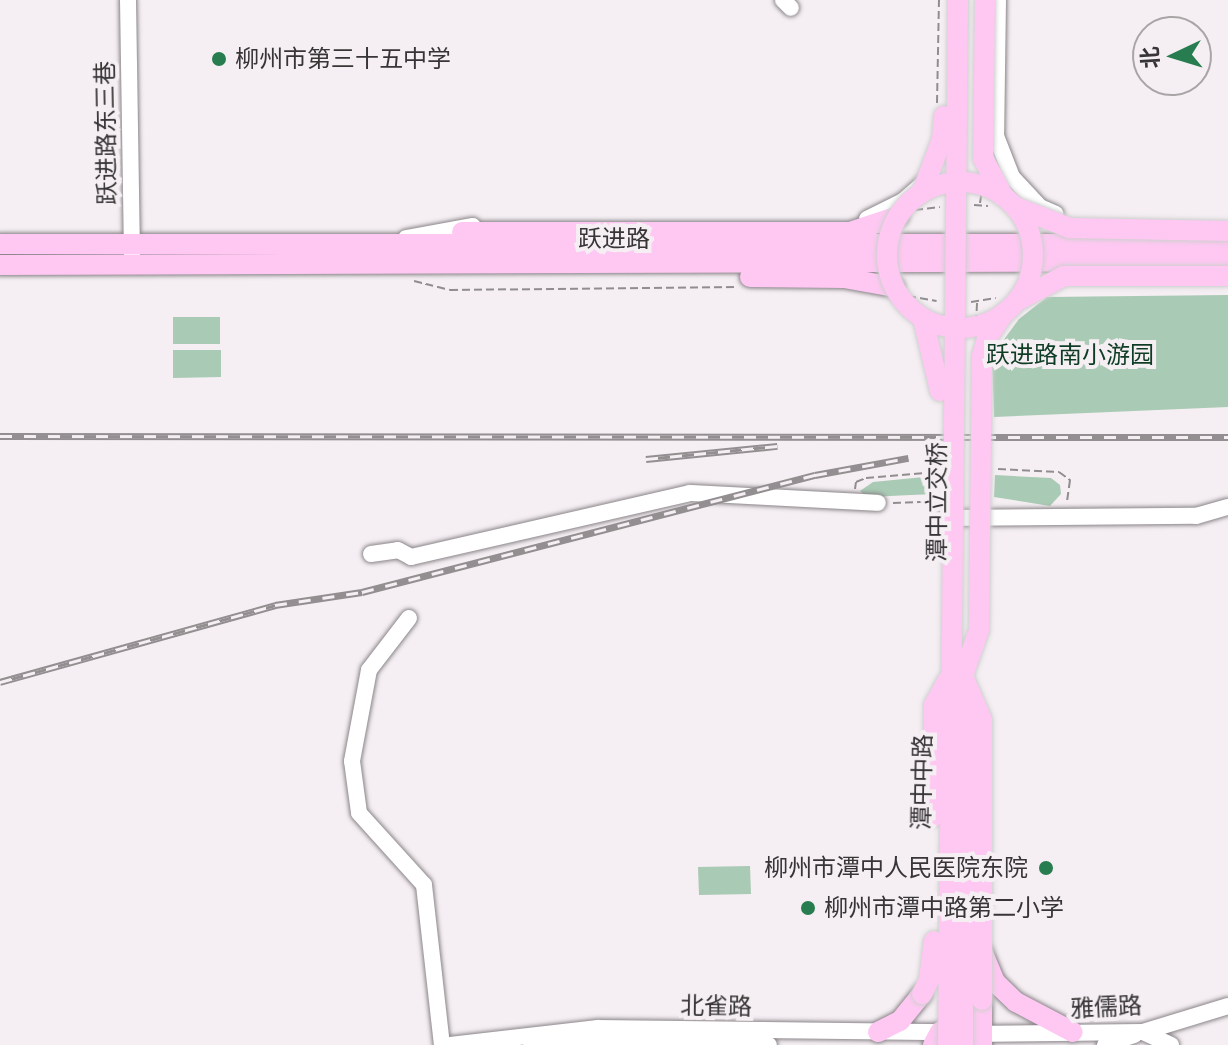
<!DOCTYPE html>
<html>
<head>
<meta charset="utf-8">
<style>
  body { margin:0 }
  #map { position:relative; width:1228px; height:1045px; overflow:hidden; background:#f5eff3; font-family:"Public Sans","Noto Sans SC",sans-serif }
  div>[style] { position:absolute }
  .green>* { inset:0; background:#a9cab4 }
  .path>* { height:2px; margin-top:-1px; transform-origin:0; background:repeating-linear-gradient(90deg,#918d8f 0 8px,transparent 0 12px) }
  .roads { filter:drop-shadow(0 0 2px #8a8589) drop-shadow(0 0 2px #8a8589) }
  .minor>* { height:16px; margin:-8px; padding:0 8px; transform-origin:8px; border-radius:8px; background:#fff }
  .major>* { height:20px; margin:-10px; padding:0 10px; transform-origin:10px; border-radius:10px; background:#fec8f2 }
  .rail>* { height:7px; margin-top:-3.5px; transform-origin:0; background:repeating-linear-gradient(90deg,#f5eff3 0 12px,#938f91 0 24px); box-sizing:border-box; border-block:2px solid #938f91 }
  .bridges { filter:drop-shadow(0 0 2px #cfcfcf) drop-shadow(0 0 2px #cfcfcf) }
  .major-bridge>* { height:20px; margin:-10px; padding:0 10px; transform-origin:10px; border-radius:10px; background:#fec8f2 }
  .major-bridge>.ring { margin:-10px; padding:0; box-sizing:content-box; background:none; border:20px solid #fec8f2; border-radius:50% }
  .dots>* { width:22px; height:22px; translate:-50% -50%; box-sizing:border-box; border:4px solid #f5eff3; border-radius:50% }
  span { translate:-50% -50%; white-space:nowrap; text-align:center; line-height:1.15; -webkit-text-stroke:8px #f5eff3; paint-order:stroke }
  .poi-label { font-size:24px; color:#373536 }
  .left { translate:0 -50%; text-align:left }
  .right { translate:-100% -50%; text-align:right }
  .street-label { font-size:24px; color:#373536 }
  .park-label { font-size:24px; color:#0e3c24 }
  .north { position:absolute; left:1132px; top:16px; width:80px; height:80px; box-sizing:border-box; background:#f5eff3; border:2px solid #a9a5a7; border-radius:50%; rotate:266deg; font-size:22px; font-weight:700; line-height:32px; text-align:center; color:#373536 }
  .north::after { content:''; display:block; margin:auto; width:28px; height:36px; background:#287d50; clip-path:polygon(50% 0,100% 100%,50% 72%,0 100%) }
</style>
</head>
<body>
<div id="map">
  <div class="green">
    <div style="clip-path:polygon(1228px 295px,1228px 407px,994px 417px,992px 356px,1019px 319px,1047px 297px)"></div>
    <div style="clip-path:polygon(173px 317px,220px 317px,220px 344px,173px 344px)"></div>
    <div style="clip-path:polygon(173px 350px,221px 350px,221px 377px,173px 378px)"></div>
    <div style="clip-path:polygon(995px 475px,1051px 478px,1060px 485px,1061px 494px,1050px 506px,994px 497px)"></div>
    <div style="clip-path:polygon(934px 476px,934px 494px,867px 497px,860px 491px,873px 482px)"></div>
    <div style="clip-path:polygon(750px 866px,751px 894px,699px 895px,698px 867px)"></div>
  </div>
  <div class="path">
    <div style="left:937px;top:103px;width:103px;rotate:-88.9deg"></div>
    <div style="left:980px;top:203px;width:13px;rotate:-81deg"></div>
    <div style="left:974px;top:205px;width:14px;rotate:4deg"></div>
    <div style="left:915px;top:210px;width:25px;rotate:-7deg"></div>
    <div style="left:414px;top:281px;width:37px;rotate:14deg"></div>
    <div style="left:450px;top:290px;width:288px;rotate:-0.6deg"></div>
    <div style="left:908px;top:296px;width:29px;rotate:10deg"></div>
    <div style="left:971px;top:302px;width:25px;rotate:-9deg"></div>
    <div style="left:976px;top:323px;width:21px;rotate:-87deg"></div>
    <div style="left:998px;top:469px;width:61px;rotate:2.8deg"></div>
    <div style="left:1059px;top:472px;width:14px;rotate:36deg"></div>
    <div style="left:1070px;top:480px;width:22px;rotate:98deg"></div>
    <div style="left:855px;top:489px;width:7px;rotate:-82deg"></div>
    <div style="left:856px;top:482px;width:11px;rotate:-22deg"></div>
    <div style="left:866px;top:478px;width:71px;rotate:-4.8deg"></div>
    <div style="left:893px;top:503px;width:34px;rotate:-2deg"></div>
  </div>
  <div class="roads">
    <div class="minor">
      <div style="left:128px;top:0;width:254px;rotate:89.1deg"></div>
      <div style="left:783px;top:0;width:11px;rotate:45deg"></div>
      <div style="left:998px;top:0;width:136px;rotate:90.8deg"></div>
      <div style="left:996px;top:136px;width:44px;rotate:68.7deg"></div>
      <div style="left:1012px;top:177px;width:41px;rotate:47deg"></div>
      <div style="left:1040px;top:207px;width:17px;rotate:24deg"></div>
      <div style="left:867px;top:219px;width:40px;rotate:-26.6deg"></div>
      <div style="left:903px;top:201px;width:33px;rotate:-41deg"></div>
      <div style="left:406px;top:238px;width:68px;rotate:-10.2deg"></div>
      <div style="left:946px;top:518px;width:250px;rotate:-0.5deg"></div>
      <div style="left:1196px;top:516px;width:33px;rotate:-16deg"></div>
      <div style="left:371px;top:554px;width:27px;rotate:-8deg"></div>
      <div style="left:398px;top:550px;width:15px;rotate:28deg"></div>
      <div style="left:411px;top:557px;width:286px;rotate:-12.9deg"></div>
      <div style="left:690px;top:493px;width:188px;rotate:3deg"></div>
      <div style="left:409px;top:618px;width:66px;rotate:127.6deg"></div>
      <div style="left:369px;top:670px;width:93px;rotate:100.6deg"></div>
      <div style="left:352px;top:761px;width:52px;rotate:82.3deg"></div>
      <div style="left:359px;top:813px;width:97px;rotate:47.9deg"></div>
      <div style="left:424px;top:885px;width:161px;rotate:83.6deg"></div>
      <div style="left:1143px;top:1032px;width:31px;rotate:25deg"></div>
      <div style="left:971px;top:1034px;width:172px;rotate:-0.7deg"></div>
      <div style="left:1143px;top:1032px;width:89px;rotate:-17deg"></div>
      <div style="left:450px;top:1045px;width:149px;rotate:-6.6deg"></div>
      <div style="left:598px;top:1028px;width:350px;rotate:0.7deg"></div>
      <div style="left:531px;top:1045px;width:67px;rotate:-4.3deg"></div>
      <div style="left:598px;top:1040px;width:171px;rotate:1.7deg"></div>
      <div style="left:1105px;top:1045px;width:31px;rotate:-19deg"></div>
    </div>
    <div class="major">
      <div style="left:462px;top:232px;width:388px"></div>
      <div style="left:850px;top:232px;width:51px;rotate:-18.4deg"></div>
      <div style="left:0;top:244px;width:1228px"></div>
      <div style="left:0;top:265px;width:1228px;rotate:-0.19deg"></div>
      <div style="left:750px;top:277px;width:94px;rotate:0.6deg"></div>
      <div style="left:844px;top:278px;width:51px;rotate:10.2deg"></div>
      <div style="left:982px;top:951px;width:34px;rotate:67deg"></div>
      <div style="left:995px;top:982px;width:29px;rotate:44deg"></div>
      <div style="left:1016px;top:1002px;width:64px;rotate:27.8deg"></div>
      <div style="left:982px;top:1000px;width:45px;rotate:90deg"></div>
      <div style="left:878px;top:1032px;width:25px;rotate:-27deg"></div>
      <div style="left:900px;top:1021px;width:35px;rotate:-51deg"></div>
      <div style="left:933px;top:1045px;width:15px;rotate:-62deg"></div>
    </div>
  </div>
  <div class="rail">
    <div style="left:0;top:436px;width:1228px;rotate:0.05deg"></div>
    <div style="left:646px;top:459px;width:132px;rotate:-5.7deg"></div>
    <div style="left:0;top:682px;width:286px;rotate:-15.6deg"></div>
    <div style="left:275px;top:605px;width:88px;rotate:-8.5deg"></div>
    <div style="left:362px;top:592px;width:468px;rotate:-14.5deg"></div>
    <div style="left:815px;top:475px;width:95px;rotate:-10.4deg"></div>
  </div>
  <div class="bridges">
    <div class="major-bridge">
      <div style="left:985px;top:0;width:158px;rotate:90.7deg"></div>
      <div style="left:983px;top:158px;width:43px;rotate:62.2deg"></div>
      <div class="ring" style="left:887px;top:182px;width:126px;height:126px"></div>
      <div style="left:922px;top:192px;width:57px;rotate:-69.3deg"></div>
      <div style="left:942px;top:139px;width:23px;rotate:-85deg"></div>
      <div style="left:1016px;top:207px;width:58px;rotate:21.3deg"></div>
      <div style="left:1070px;top:228px;width:158px;rotate:1.1deg"></div>
      <div style="left:1021px;top:299px;width:49px;rotate:-28.1deg"></div>
      <div style="left:1064px;top:276px;width:164px"></div>
      <div style="left:923px;top:319px;width:74px;rotate:76.7deg"></div>
      <div style="left:933px;top:817px;width:112px;rotate:-89.5deg"></div>
      <div style="left:934px;top:705px;width:29px;rotate:-61deg"></div>
      <div style="left:922px;top:994px;width:16px;rotate:-63deg"></div>
      <div style="left:929px;top:980px;width:39px;rotate:-83deg"></div>
      <div style="left:982px;top:1000px;width:280px;rotate:-90deg"></div>
      <div style="left:982px;top:720px;width:48px;rotate:-113.4deg"></div>
      <div style="left:963px;top:676px;width:49px;rotate:-70.8deg"></div>
      <div style="left:979px;top:630px;width:274px;rotate:-89.4deg"></div>
      <div style="left:982px;top:356px;width:19px;rotate:-74deg"></div>
      <div style="left:987px;top:338px;width:30px;rotate:-56deg"></div>
      <div style="left:948px;top:1045px;width:1045px;rotate:-89.45deg"></div>
      <div style="left:963px;top:1045px;width:376px;rotate:-90deg"></div>
    </div>
  </div>
  <div class="dots">
    <div style="left:219px;top:59px;background:#287d50"></div>
    <div style="left:1046px;top:868px;background:#287d50"></div>
    <div style="left:808px;top:908px;background:#287d50"></div>
  </div>
  <div class="poi-label">
    <span class="left" style="left:235px;top:59px">柳州市第三十五中学</span>
    <span class="right" style="left:1028px;top:868px">柳州市潭中人民医院东院</span>
    <span class="left" style="left:824px;top:908px">柳州市潭中路第二小学</span>
  </div>
  <div class="street-label">
    <span style="left:106px;top:133px;rotate:-91deg">跃进路东三巷</span>
    <span style="left:614px;top:239px">跃进路</span>
    <span style="left:937px;top:502px;rotate:-90deg">潭中立交桥</span>
    <span style="left:922px;top:782px;rotate:-89deg">潭中中路</span>
    <span style="left:716px;top:1006px;rotate:1deg">北雀路</span>
    <span style="left:1106px;top:1007px;rotate:-3deg">雅儒路</span>
  </div>
  <div class="park-label">
    <span style="left:1070px;top:355px">跃进路南小游园</span>
  </div>
  <div class="north">北</div>
</div>
</body>
</html>
